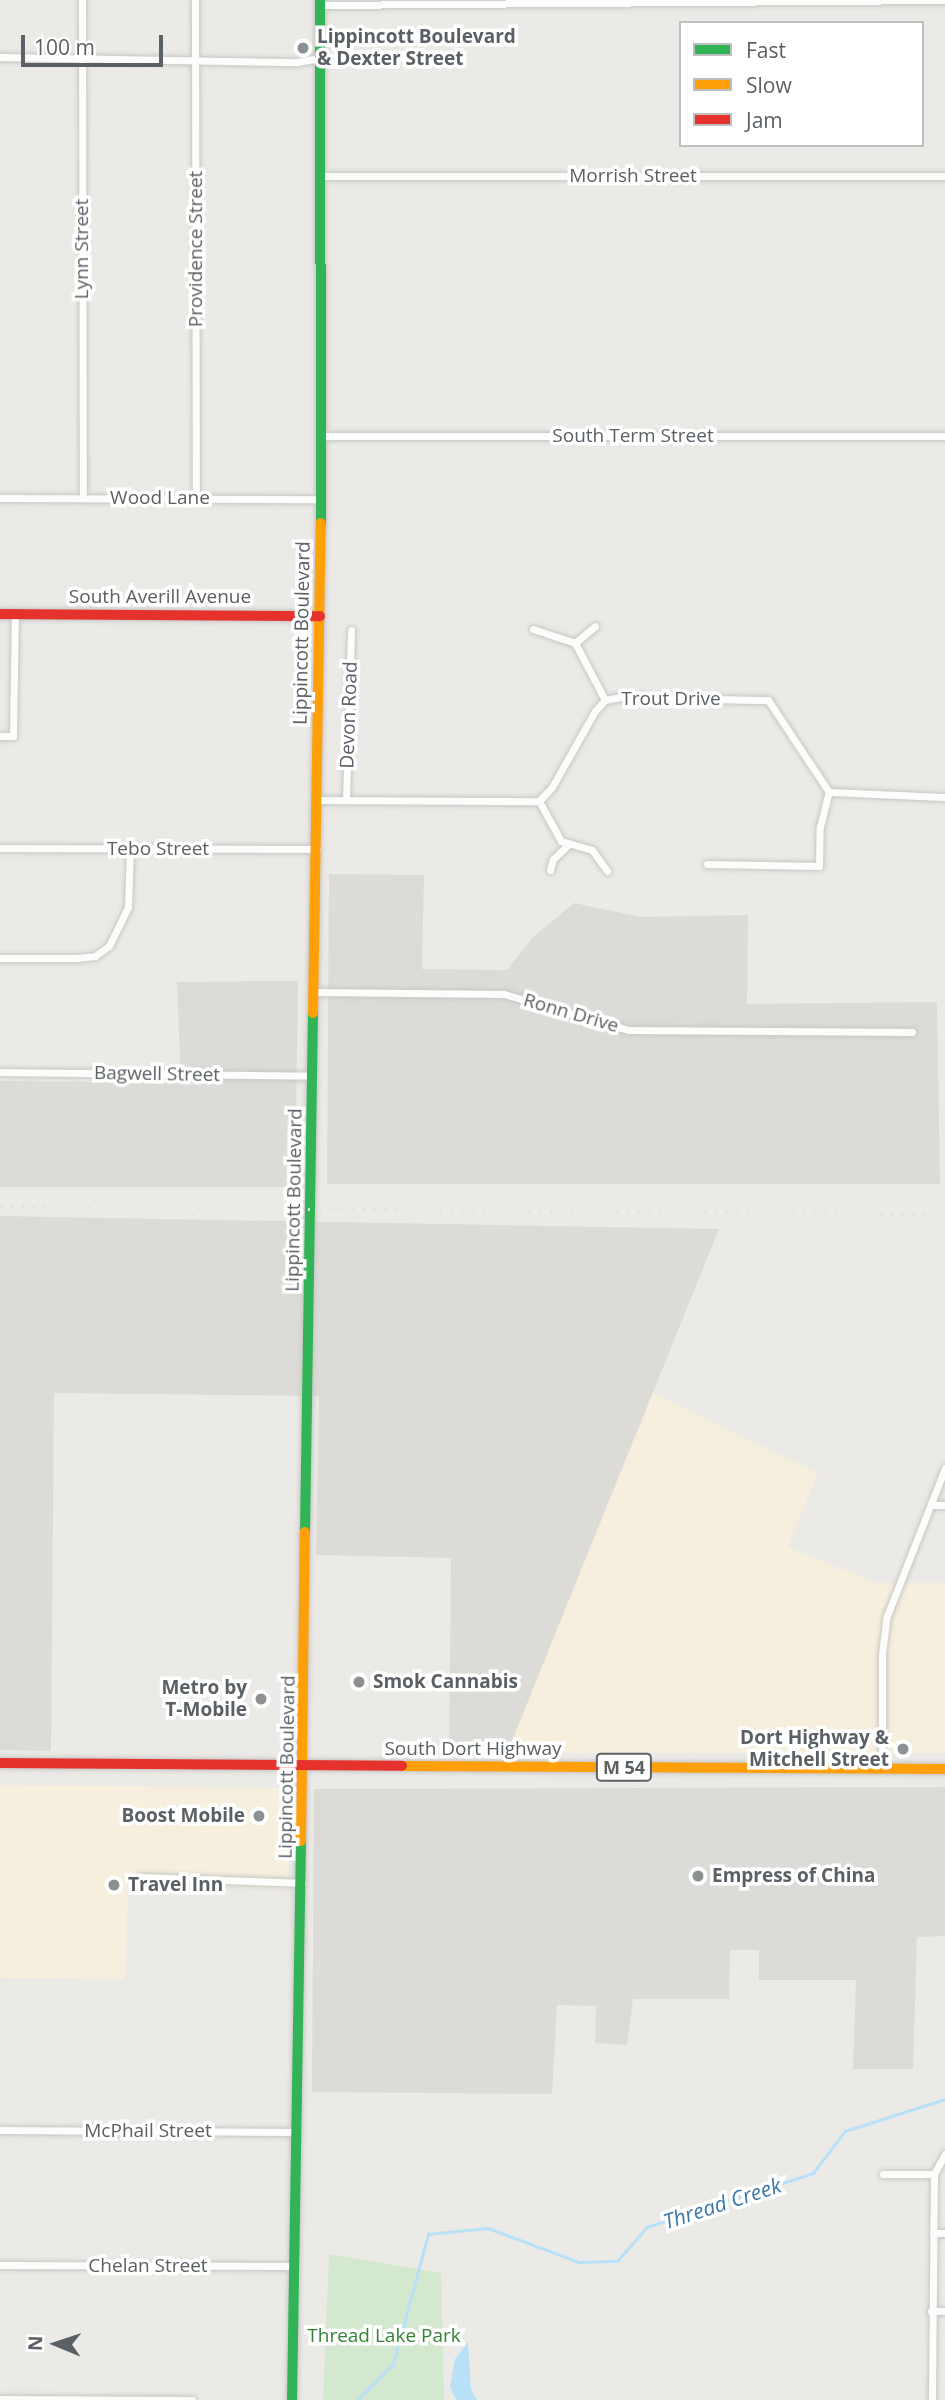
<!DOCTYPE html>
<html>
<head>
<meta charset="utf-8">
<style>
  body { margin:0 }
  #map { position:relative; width:945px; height:2400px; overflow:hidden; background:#ebeae6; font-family:"Open Sans",sans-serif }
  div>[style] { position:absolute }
  .commercial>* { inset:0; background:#f6efde }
  .industrial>* { inset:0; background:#dcdbd7 }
  .green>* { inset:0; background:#d4e8d0 }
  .water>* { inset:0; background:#b8e1f8 }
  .stream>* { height:2.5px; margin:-1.25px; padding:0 1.25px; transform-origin:1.25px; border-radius:1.25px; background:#b8e1f8 }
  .roads { filter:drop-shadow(0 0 2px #c7c7c6) drop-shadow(0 0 2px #c7c7c6) }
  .street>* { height:7px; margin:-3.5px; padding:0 3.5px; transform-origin:3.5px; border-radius:3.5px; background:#fcfcfb }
  .fast>* { height:10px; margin:-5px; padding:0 5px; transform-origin:5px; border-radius:5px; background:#30b455 }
  .slow>* { height:10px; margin:-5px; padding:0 5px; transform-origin:5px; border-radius:5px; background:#ff9f0a }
  .jam>* { height:10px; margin:-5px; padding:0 5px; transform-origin:5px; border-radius:5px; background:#e5322d }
  .rail>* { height:2.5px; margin-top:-1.25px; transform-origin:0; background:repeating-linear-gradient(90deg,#e2e2e2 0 2px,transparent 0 11px) }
  .dots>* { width:19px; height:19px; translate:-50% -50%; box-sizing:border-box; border:4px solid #fff; border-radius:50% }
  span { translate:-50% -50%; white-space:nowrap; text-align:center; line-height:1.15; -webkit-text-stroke:7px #fff; paint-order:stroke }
  .shield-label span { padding:2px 5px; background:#fff; border:2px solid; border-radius:5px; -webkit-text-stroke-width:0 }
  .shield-label { font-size:18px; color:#5b6064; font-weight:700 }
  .poi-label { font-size:19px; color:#5b6064; font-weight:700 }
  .left { translate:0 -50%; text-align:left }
  .right { translate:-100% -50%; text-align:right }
  .street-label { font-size:19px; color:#5b6064 }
  .park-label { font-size:19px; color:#338432 }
  .water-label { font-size:21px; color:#3a78ab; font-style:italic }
  .legend { position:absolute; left:679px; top:21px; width:245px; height:126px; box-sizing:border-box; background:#fff; border:2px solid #bdbfc1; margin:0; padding:9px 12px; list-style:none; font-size:21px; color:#5b6064 }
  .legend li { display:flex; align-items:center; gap:14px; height:35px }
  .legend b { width:35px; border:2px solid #bdbfc1 }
  .north { position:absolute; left:21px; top:2309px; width:70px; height:70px; -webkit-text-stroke:5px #fff; paint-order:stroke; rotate:272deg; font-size:19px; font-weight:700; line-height:28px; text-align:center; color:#5b6064 }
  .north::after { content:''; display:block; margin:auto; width:24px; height:32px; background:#5b6064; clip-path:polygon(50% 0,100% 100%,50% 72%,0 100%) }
  .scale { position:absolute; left:21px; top:35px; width:142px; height:32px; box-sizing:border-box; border:4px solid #5b6064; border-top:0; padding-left:9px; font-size:21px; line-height:24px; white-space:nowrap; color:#5b6064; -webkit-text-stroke:5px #fff; paint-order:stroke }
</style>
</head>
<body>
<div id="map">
  <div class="commercial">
    <div style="clip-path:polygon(652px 1393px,818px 1473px,787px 1547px,875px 1583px,945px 1583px,945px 1753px,507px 1753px)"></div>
    <div style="clip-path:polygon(0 1785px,290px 1788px,288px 1889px,128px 1883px,125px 1979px,0 1978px)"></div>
  </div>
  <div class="industrial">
    <div style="clip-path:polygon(329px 874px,424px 875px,422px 969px,507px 970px,533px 937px,574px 903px,640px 917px,748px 915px,747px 1004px,937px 1002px,940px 1184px,327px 1184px)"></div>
    <div style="clip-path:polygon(298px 981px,295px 1187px,0 1187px,0 1081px,181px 1083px,177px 982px)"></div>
    <div style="clip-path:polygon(0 1216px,719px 1229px,507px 1753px,449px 1753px,451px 1558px,316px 1555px,319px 1396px,54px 1393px,51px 1751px,0 1750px)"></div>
    <div style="clip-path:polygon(945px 1787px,945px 1936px,917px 1937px,913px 2069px,853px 2069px,856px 1980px,759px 1980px,759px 1950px,730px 1950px,729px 1999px,633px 1999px,627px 2045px,595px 2043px,596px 2006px,557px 2005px,552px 2094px,312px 2092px,314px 1789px)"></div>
  </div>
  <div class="green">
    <div style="clip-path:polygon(329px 2254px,441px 2273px,444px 2400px,323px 2400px)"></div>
  </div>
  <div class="water">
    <div style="clip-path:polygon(468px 2342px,471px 2389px,477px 2400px,456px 2400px,450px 2387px,455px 2359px)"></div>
  </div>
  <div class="stream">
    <div style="left:357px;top:2400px;width:51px;rotate:-45deg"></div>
    <div style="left:393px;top:2364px;width:135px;rotate:-74.9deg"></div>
    <div style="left:428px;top:2234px;width:60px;rotate:-5.7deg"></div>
    <div style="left:488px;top:2228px;width:97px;rotate:20.5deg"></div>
    <div style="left:579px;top:2262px;width:38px;rotate:-2deg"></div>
    <div style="left:617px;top:2261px;width:45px;rotate:-48.6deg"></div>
    <div style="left:647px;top:2227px;width:175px;rotate:-18deg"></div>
    <div style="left:813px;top:2173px;width:53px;rotate:-52.7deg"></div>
    <div style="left:845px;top:2131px;width:105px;rotate:-17.7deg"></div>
  </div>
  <div class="roads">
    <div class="street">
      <div style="left:82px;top:0;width:498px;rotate:89.9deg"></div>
      <div style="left:195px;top:0;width:498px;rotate:89.9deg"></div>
      <div style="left:320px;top:5px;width:625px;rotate:-0.46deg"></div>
      <div style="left:0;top:57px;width:297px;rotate:1deg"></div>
      <div style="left:297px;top:62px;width:23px;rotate:-10deg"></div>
      <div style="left:320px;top:176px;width:625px"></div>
      <div style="left:321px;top:436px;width:624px"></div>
      <div style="left:0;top:498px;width:321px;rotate:0.2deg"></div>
      <div style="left:533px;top:629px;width:44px;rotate:18.4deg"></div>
      <div style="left:575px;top:643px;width:64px;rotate:62.2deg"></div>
      <div style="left:575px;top:643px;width:26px;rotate:-40deg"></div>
      <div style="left:0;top:736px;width:13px"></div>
      <div style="left:13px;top:736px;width:122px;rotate:-89.1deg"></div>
      <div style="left:318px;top:800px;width:221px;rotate:0.3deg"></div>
      <div style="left:539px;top:801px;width:19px;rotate:-47deg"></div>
      <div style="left:552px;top:787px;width:87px;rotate:-60.5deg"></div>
      <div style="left:595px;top:711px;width:15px;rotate:-48deg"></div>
      <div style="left:605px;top:700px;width:16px;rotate:-11deg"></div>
      <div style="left:621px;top:697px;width:147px;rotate:1.2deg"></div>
      <div style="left:768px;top:700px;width:110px;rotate:56.5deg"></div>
      <div style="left:829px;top:792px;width:116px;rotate:2.5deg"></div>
      <div style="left:346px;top:800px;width:170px;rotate:-88.3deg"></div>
      <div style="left:539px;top:801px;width:46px;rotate:61.2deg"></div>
      <div style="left:561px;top:841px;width:32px;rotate:16deg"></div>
      <div style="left:592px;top:850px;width:26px;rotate:54deg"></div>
      <div style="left:0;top:848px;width:317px;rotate:0.2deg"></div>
      <div style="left:707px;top:864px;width:112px;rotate:1deg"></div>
      <div style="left:819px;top:866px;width:39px;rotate:-89deg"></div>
      <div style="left:820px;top:827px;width:36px;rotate:-76deg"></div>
      <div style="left:550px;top:870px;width:11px;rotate:-75deg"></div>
      <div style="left:553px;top:859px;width:21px;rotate:-43deg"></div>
      <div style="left:0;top:958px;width:77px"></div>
      <div style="left:77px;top:958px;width:18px;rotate:-6deg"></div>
      <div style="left:95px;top:956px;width:17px;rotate:-36deg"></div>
      <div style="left:109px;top:946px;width:43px;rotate:-64deg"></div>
      <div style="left:128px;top:907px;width:58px;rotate:-88deg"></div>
      <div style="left:314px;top:992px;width:190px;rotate:0.6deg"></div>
      <div style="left:504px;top:994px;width:130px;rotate:16.1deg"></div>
      <div style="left:629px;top:1030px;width:283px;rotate:0.4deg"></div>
      <div style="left:0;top:1072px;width:313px;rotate:0.7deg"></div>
      <div style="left:932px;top:1505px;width:13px"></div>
      <div style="left:882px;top:1768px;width:114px;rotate:-90deg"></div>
      <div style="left:882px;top:1654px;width:38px;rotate:-83deg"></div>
      <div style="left:887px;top:1616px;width:159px;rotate:-68.6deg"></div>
      <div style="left:139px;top:1877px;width:163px;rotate:2.1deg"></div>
      <div style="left:0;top:2130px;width:297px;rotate:0.4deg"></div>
      <div style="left:883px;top:2174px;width:51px"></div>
      <div style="left:933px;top:2233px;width:12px"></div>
      <div style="left:0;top:2265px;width:295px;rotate:0.2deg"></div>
      <div style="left:931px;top:2311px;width:14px"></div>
      <div style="left:0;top:2399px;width:192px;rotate:0.3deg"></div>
      <div style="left:932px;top:2400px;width:226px;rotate:-89.5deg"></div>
      <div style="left:934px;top:2174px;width:23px;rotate:-61deg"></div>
    </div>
    <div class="fast">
      <div style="left:320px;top:0;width:523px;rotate:89.89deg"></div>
      <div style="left:305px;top:1532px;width:519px;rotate:-89.12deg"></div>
      <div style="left:292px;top:2400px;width:559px;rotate:-89.08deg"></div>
    </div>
    <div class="slow">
      <div style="left:313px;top:1013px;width:490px;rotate:-89.1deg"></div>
      <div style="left:402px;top:1766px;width:543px;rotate:0.32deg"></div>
      <div style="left:301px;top:1841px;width:309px;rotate:-89.3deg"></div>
    </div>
    <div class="jam">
      <div style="left:0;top:614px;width:320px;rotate:0.4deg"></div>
      <div style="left:0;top:1763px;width:402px;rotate:0.4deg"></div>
    </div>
  </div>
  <div class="rail">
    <div style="left:0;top:1206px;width:945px;rotate:0.49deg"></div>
  </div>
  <div class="dots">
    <div style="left:303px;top:48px;background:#8d9092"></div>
    <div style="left:359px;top:1682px;background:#8d9092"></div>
    <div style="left:261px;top:1699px;background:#8d9092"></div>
    <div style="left:903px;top:1749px;background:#8d9092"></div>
    <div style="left:259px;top:1816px;background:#8d9092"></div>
    <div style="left:698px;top:1876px;background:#8d9092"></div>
    <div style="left:114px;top:1885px;background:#8d9092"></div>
  </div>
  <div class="shield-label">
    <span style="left:624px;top:1767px">M 54</span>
  </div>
  <div class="poi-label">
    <span class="left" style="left:317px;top:48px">Lippincott Boulevard<br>&amp; Dexter Street</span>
    <span class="left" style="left:373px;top:1682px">Smok Cannabis</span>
    <span class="right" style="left:247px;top:1699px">Metro by<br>T-Mobile</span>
    <span class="right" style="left:889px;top:1749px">Dort Highway &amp;<br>Mitchell Street</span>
    <span class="right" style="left:245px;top:1816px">Boost Mobile</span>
    <span class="left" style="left:712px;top:1876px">Empress of China</span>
    <span class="left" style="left:128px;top:1885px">Travel Inn</span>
  </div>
  <div class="street-label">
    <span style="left:633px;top:176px">Morrish Street</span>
    <span style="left:82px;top:249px;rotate:-90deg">Lynn Street</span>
    <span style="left:196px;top:249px;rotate:-90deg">Providence Street</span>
    <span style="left:633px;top:436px">South Term Street</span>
    <span style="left:160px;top:498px">Wood Lane</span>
    <span style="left:160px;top:597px">South Averill Avenue</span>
    <span style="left:302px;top:633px;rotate:-89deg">Lippincott Boulevard</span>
    <span style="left:671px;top:699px">Trout Drive</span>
    <span style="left:349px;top:715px;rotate:-88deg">Devon Road</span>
    <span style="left:158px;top:849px">Tebo Street</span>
    <span style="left:571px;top:1013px;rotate:16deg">Ronn Drive</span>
    <span style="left:157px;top:1074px;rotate:1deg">Bagwell Street</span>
    <span style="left:294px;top:1200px;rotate:-89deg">Lippincott Boulevard</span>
    <span style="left:473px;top:1749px">South Dort Highway</span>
    <span style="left:287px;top:1767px;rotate:-89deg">Lippincott Boulevard</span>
    <span style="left:148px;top:2131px">McPhail Street</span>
    <span style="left:148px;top:2266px">Chelan Street</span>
  </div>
  <div class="park-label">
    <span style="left:384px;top:2336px">Thread Lake Park</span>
  </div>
  <div class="water-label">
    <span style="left:722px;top:2203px;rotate:-18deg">Thread Creek</span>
  </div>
  <ul class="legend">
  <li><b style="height:9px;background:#30b455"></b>Fast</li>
  <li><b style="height:9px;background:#ff9f0a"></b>Slow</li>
  <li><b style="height:9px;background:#e5322d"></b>Jam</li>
  </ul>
  <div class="north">N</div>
  <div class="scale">100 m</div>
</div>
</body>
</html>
